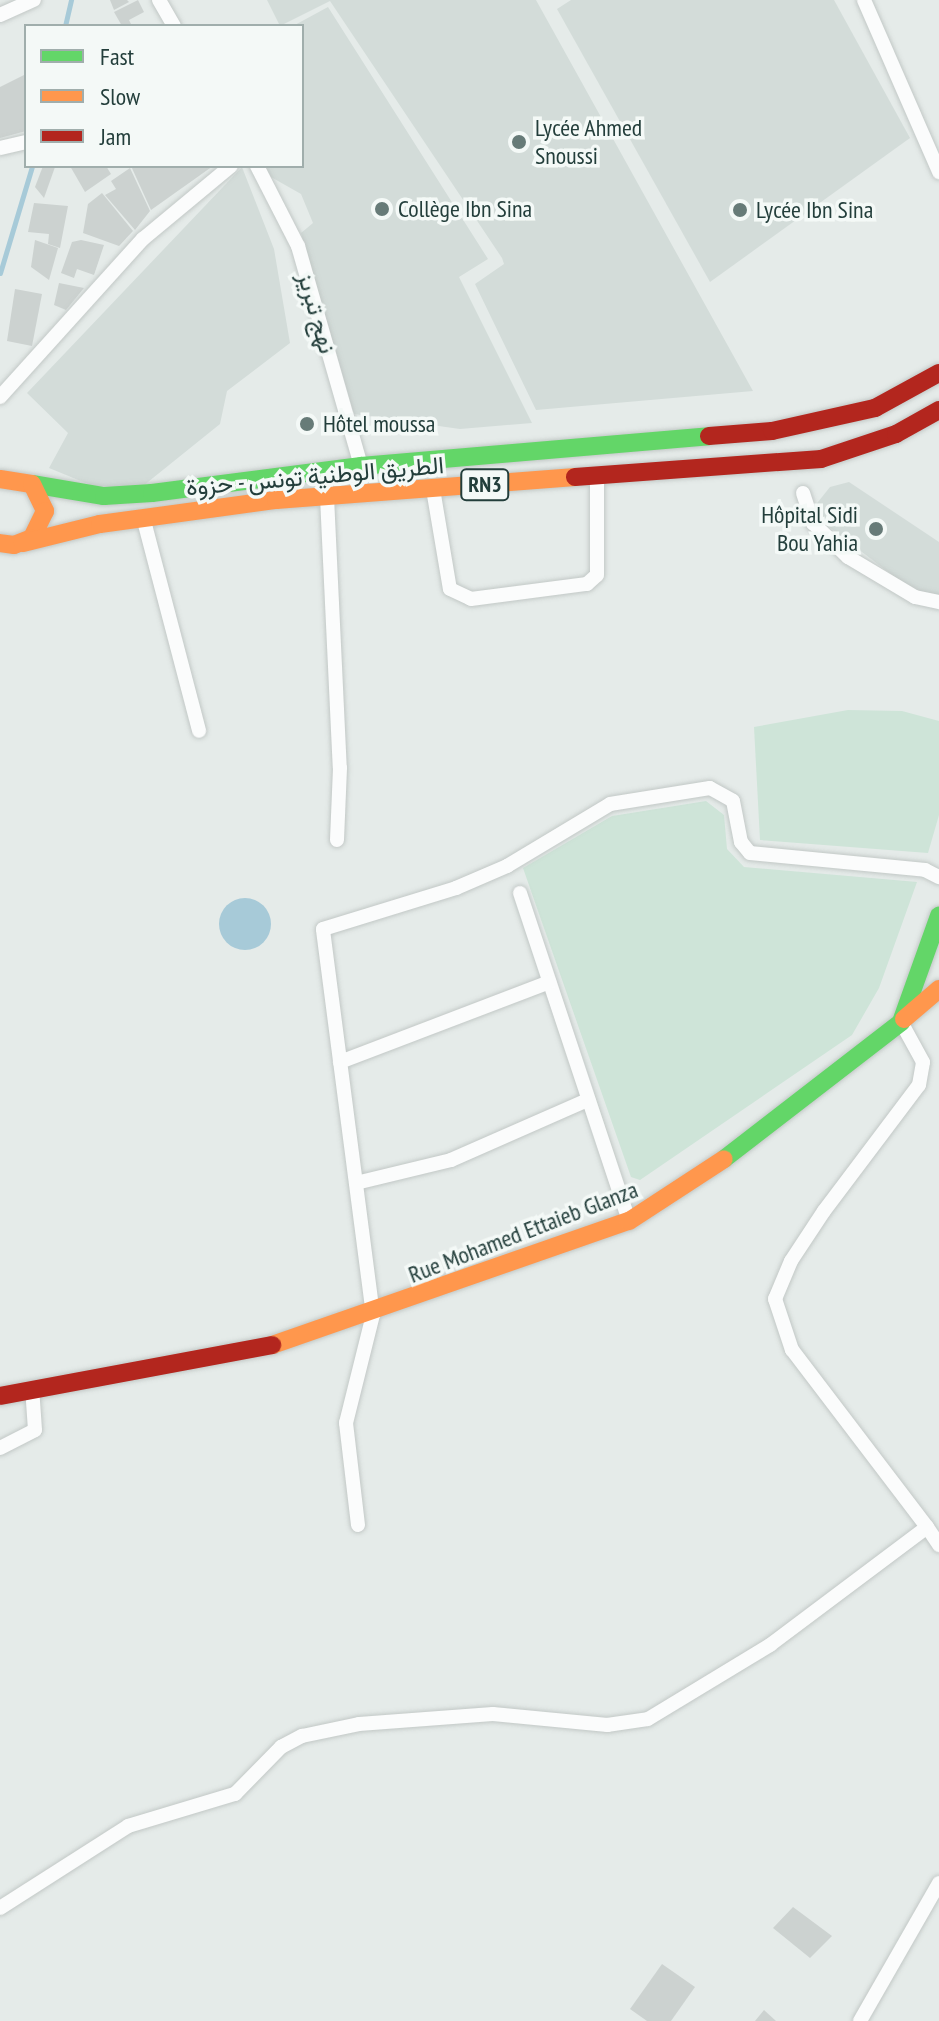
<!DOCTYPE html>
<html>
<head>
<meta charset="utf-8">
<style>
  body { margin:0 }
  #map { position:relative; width:939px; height:2021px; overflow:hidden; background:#e5ebe9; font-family:"PT Sans Narrow",Vazirmatn,sans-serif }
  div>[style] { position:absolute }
  .built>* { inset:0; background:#d3dcd9 }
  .green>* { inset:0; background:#cee4d8 }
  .water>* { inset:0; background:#a7cad8 }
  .round { border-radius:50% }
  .stream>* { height:5px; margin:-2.5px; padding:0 2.5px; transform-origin:2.5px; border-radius:2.5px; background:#a7cad8 }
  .building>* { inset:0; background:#ccd2d0 }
  .roads { filter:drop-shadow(0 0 2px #c2c8c6) drop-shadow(0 0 2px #c2c8c6) }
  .street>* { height:14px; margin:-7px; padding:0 7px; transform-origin:7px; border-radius:7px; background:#fbfcfc }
  .fast>* { height:18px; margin:-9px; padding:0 9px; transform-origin:9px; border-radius:9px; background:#63d668 }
  .slow>* { height:18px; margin:-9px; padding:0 9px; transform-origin:9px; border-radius:9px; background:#ff974d }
  .jam>* { height:18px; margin:-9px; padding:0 9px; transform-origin:9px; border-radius:9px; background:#b3261e }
  .dots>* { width:22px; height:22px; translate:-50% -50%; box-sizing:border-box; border:4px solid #f4f9f7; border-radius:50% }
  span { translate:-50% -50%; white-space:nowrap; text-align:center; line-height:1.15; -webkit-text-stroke:7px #f4f9f7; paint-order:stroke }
  .shield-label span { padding:2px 6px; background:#f4f9f7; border:2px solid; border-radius:6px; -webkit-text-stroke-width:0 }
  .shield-label { font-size:22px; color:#233e3b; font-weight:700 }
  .poi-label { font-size:24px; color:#233e3b }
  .left { translate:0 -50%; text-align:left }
  .right { translate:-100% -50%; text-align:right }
  .street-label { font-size:24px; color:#233e3b }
  .legend { position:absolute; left:24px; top:24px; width:280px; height:144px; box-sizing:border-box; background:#f4f9f7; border:2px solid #a0aeac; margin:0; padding:10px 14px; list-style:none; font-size:24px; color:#233e3b }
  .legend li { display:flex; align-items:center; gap:16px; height:40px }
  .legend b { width:40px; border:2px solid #a0aeac }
</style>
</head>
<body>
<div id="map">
  <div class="built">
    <div style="clip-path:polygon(267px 0,536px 0,753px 391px,536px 410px,475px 284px,504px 264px,502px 258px,330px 1px,280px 26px)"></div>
    <div style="clip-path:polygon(571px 0,834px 0,910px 138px,710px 282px,557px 9px)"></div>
    <div style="clip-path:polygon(328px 7px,488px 259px,459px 277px,532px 423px,460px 429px,354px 414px,301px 233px,313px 223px,301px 194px,271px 177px,264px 166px,302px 166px,302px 26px,293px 26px)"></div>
    <div style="clip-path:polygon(242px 167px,274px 249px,290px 343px,227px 391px,220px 424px,143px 486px,93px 486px,49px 468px,68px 433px,27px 393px)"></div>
    <div style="clip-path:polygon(849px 482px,939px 542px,939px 598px,917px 594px,815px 516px,814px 507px,830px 487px)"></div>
  </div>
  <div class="green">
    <div style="clip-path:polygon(848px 710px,902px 711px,939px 721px,939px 815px,928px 853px,760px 840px,754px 727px)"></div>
    <div style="clip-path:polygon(706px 801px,724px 815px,727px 849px,744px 867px,917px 882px,879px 988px,852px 1035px,640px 1180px,631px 1177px,523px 868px,612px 816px)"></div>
  </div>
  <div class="water">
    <div class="round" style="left:219px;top:898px;width:52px;height:52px"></div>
  </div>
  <div class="stream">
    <div style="left:65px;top:26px;width:27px;rotate:-77deg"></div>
    <div style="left:0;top:273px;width:112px;rotate:-73.3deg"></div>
  </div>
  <div class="building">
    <div style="clip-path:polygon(110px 0,127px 0,129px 2px,114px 10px)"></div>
    <div style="clip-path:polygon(138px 0,144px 12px,129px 20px,132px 26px,122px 26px,114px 12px)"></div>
    <div style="clip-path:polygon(26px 74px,26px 131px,0 138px,0 87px)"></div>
    <div style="clip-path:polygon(43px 166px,55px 167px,44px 198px,35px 187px)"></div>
    <div style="clip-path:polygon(70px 166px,106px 166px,111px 174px,85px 192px)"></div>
    <div style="clip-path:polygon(131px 166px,213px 166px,151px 210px)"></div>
    <div style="clip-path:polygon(130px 168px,150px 211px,135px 230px,105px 195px,116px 189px,111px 181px)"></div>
    <div style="clip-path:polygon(102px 193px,133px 231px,119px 246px,83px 233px,88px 204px)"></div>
    <div style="clip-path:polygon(34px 203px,68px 206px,60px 248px,48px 244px,49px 234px,28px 232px)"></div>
    <div style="clip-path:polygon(35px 240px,58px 248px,49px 280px,31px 267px)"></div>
    <div style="clip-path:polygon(81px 240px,104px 245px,94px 275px,77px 269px,74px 278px,61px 273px,72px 242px)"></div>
    <div style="clip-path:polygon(59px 283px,84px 288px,66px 310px,54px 305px)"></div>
    <div style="clip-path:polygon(15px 289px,42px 294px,32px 346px,7px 341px)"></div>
    <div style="clip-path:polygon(793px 1907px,832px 1936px,810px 1958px,773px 1928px)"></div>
    <div style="clip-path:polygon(662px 1964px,695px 1987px,671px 2021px,647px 2021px,630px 2009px)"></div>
    <div style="clip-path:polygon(764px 2010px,776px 2021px,755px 2021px)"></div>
  </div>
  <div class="roads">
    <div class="street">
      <div style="left:159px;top:0;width:30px;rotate:60deg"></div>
      <div style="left:864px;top:0;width:188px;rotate:66.4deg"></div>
      <div style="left:0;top:15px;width:37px;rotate:-24deg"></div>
      <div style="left:0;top:148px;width:27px;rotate:-13deg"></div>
      <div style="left:257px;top:166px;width:90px;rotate:62.9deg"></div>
      <div style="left:298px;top:246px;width:229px;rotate:74deg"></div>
      <div style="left:0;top:397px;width:213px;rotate:-47.9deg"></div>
      <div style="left:143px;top:239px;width:114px;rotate:-39.7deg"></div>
      <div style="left:433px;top:489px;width:101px;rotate:80.4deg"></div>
      <div style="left:450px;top:589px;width:23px;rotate:25deg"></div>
      <div style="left:471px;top:599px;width:117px;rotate:-7.4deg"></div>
      <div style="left:587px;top:584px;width:13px;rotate:-42deg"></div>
      <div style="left:597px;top:575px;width:97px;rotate:-90deg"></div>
      <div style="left:803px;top:493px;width:32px;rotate:72deg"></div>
      <div style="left:813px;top:523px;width:49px;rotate:44.2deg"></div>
      <div style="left:848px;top:557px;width:78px;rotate:30.8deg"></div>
      <div style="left:915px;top:597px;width:25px;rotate:12deg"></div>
      <div style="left:327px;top:497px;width:271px;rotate:87.3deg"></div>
      <div style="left:340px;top:768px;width:72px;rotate:92.4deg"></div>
      <div style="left:143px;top:517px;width:221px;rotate:75.3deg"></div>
      <div style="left:520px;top:893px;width:346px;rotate:71.6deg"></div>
      <div style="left:340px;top:1062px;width:224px;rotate:-20.9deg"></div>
      <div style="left:356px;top:1183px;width:98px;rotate:-13.6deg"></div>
      <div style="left:451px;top:1160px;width:150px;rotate:-23.7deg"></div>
      <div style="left:0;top:1448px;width:39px;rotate:-27deg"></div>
      <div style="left:35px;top:1430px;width:39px;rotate:-94deg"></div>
      <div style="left:358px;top:1525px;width:103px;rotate:-96.7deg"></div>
      <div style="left:346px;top:1423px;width:111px;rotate:-76deg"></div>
      <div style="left:373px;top:1315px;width:389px;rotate:-97.4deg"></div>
      <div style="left:323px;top:929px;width:139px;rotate:-17.1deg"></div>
      <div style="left:456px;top:888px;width:56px;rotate:-23.3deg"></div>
      <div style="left:507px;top:866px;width:120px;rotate:-31deg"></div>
      <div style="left:610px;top:804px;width:101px;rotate:-9.1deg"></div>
      <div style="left:710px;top:788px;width:26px;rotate:29deg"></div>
      <div style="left:733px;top:801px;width:42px;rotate:79deg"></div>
      <div style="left:741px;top:842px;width:14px;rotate:51deg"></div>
      <div style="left:750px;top:853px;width:176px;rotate:5.5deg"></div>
      <div style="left:925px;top:870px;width:16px;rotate:27deg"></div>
      <div style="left:927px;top:1527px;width:22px;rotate:56deg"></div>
      <div style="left:0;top:1908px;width:152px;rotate:-32.6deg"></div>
      <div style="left:128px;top:1826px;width:112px;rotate:-16.7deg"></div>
      <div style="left:235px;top:1794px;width:66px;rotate:-45.6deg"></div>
      <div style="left:281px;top:1747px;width:24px;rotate:-28deg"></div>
      <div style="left:302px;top:1736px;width:58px;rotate:-11.9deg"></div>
      <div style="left:359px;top:1724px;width:134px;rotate:-4.3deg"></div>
      <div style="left:493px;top:1714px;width:115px;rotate:5.5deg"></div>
      <div style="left:607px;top:1725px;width:41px;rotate:-8.3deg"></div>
      <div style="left:648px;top:1719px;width:143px;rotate:-31.2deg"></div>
      <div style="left:770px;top:1645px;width:196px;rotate:-36.9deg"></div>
      <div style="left:927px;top:1527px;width:223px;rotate:-127.3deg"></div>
      <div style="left:792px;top:1350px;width:54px;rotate:-108.4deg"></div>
      <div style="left:775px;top:1299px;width:41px;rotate:-67.2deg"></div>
      <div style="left:791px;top:1261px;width:60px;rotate:-56.6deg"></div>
      <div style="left:824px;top:1211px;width:158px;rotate:-53deg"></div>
      <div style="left:919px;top:1085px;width:23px;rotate:-80deg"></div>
      <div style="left:923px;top:1062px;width:46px;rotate:-118.8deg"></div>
      <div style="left:860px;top:2021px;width:159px;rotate:-60.2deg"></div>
    </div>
    <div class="fast">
      <div style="left:32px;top:484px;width:73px;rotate:9.5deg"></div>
      <div style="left:104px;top:496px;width:48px;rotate:-3.6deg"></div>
      <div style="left:152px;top:493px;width:211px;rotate:-7.4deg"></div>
      <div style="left:361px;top:466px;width:349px;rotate:-4.9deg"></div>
      <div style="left:724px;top:1159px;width:224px;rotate:-37.7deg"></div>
      <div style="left:901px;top:1022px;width:113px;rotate:-70.3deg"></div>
    </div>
    <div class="slow">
      <div style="left:0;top:479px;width:32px;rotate:9deg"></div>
      <div style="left:32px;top:484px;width:30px;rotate:64deg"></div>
      <div style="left:45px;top:511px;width:30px;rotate:116deg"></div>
      <div style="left:32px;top:538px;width:19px;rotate:159deg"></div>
      <div style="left:14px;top:545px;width:14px;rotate:-172deg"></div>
      <div style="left:23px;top:543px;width:79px;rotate:-13.9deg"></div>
      <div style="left:100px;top:524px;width:178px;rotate:-7.8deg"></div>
      <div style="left:276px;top:500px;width:300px;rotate:-4.4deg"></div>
      <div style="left:904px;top:1019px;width:46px;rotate:-40.6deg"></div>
      <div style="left:272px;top:1345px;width:378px;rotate:-19.2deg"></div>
      <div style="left:629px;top:1221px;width:113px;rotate:-33.1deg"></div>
    </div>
    <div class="jam">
      <div style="left:709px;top:436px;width:63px;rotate:-4.5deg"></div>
      <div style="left:772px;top:431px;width:106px;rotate:-12.6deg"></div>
      <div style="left:875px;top:408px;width:73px;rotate:-28.7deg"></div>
      <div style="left:575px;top:477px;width:247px;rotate:-4.2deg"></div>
      <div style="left:821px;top:459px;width:79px;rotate:-18.4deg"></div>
      <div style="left:896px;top:434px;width:49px;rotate:-29.2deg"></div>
      <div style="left:0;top:1396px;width:277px;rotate:-10.6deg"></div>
    </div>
  </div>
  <div class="dots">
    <div style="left:519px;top:142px;background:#677b78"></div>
    <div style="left:382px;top:209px;background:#677b78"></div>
    <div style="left:740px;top:210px;background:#677b78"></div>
    <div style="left:307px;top:424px;background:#677b78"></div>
    <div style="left:876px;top:529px;background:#677b78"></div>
  </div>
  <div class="shield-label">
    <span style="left:485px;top:485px">RN3</span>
  </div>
  <div class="poi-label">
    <span class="left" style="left:535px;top:142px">Lycée Ahmed<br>Snoussi</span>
    <span class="left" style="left:398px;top:209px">Collège Ibn Sina</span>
    <span class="left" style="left:756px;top:210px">Lycée Ibn Sina</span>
    <span class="left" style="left:323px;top:424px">Hôtel moussa</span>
    <span class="right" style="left:858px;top:529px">Hôpital Sidi<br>Bou Yahia</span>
  </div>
  <div class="street-label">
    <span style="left:317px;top:313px;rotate:74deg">نهج تبريز</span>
    <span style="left:315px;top:476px;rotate:-5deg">الطريق الوطنية تونس - حزوة</span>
    <span style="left:523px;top:1232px;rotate:-21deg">Rue Mohamed Ettaieb Glanza</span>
  </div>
  <ul class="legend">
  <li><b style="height:10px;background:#63d668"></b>Fast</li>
  <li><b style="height:10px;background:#ff974d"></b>Slow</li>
  <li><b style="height:10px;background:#b3261e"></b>Jam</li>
  </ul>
</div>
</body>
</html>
